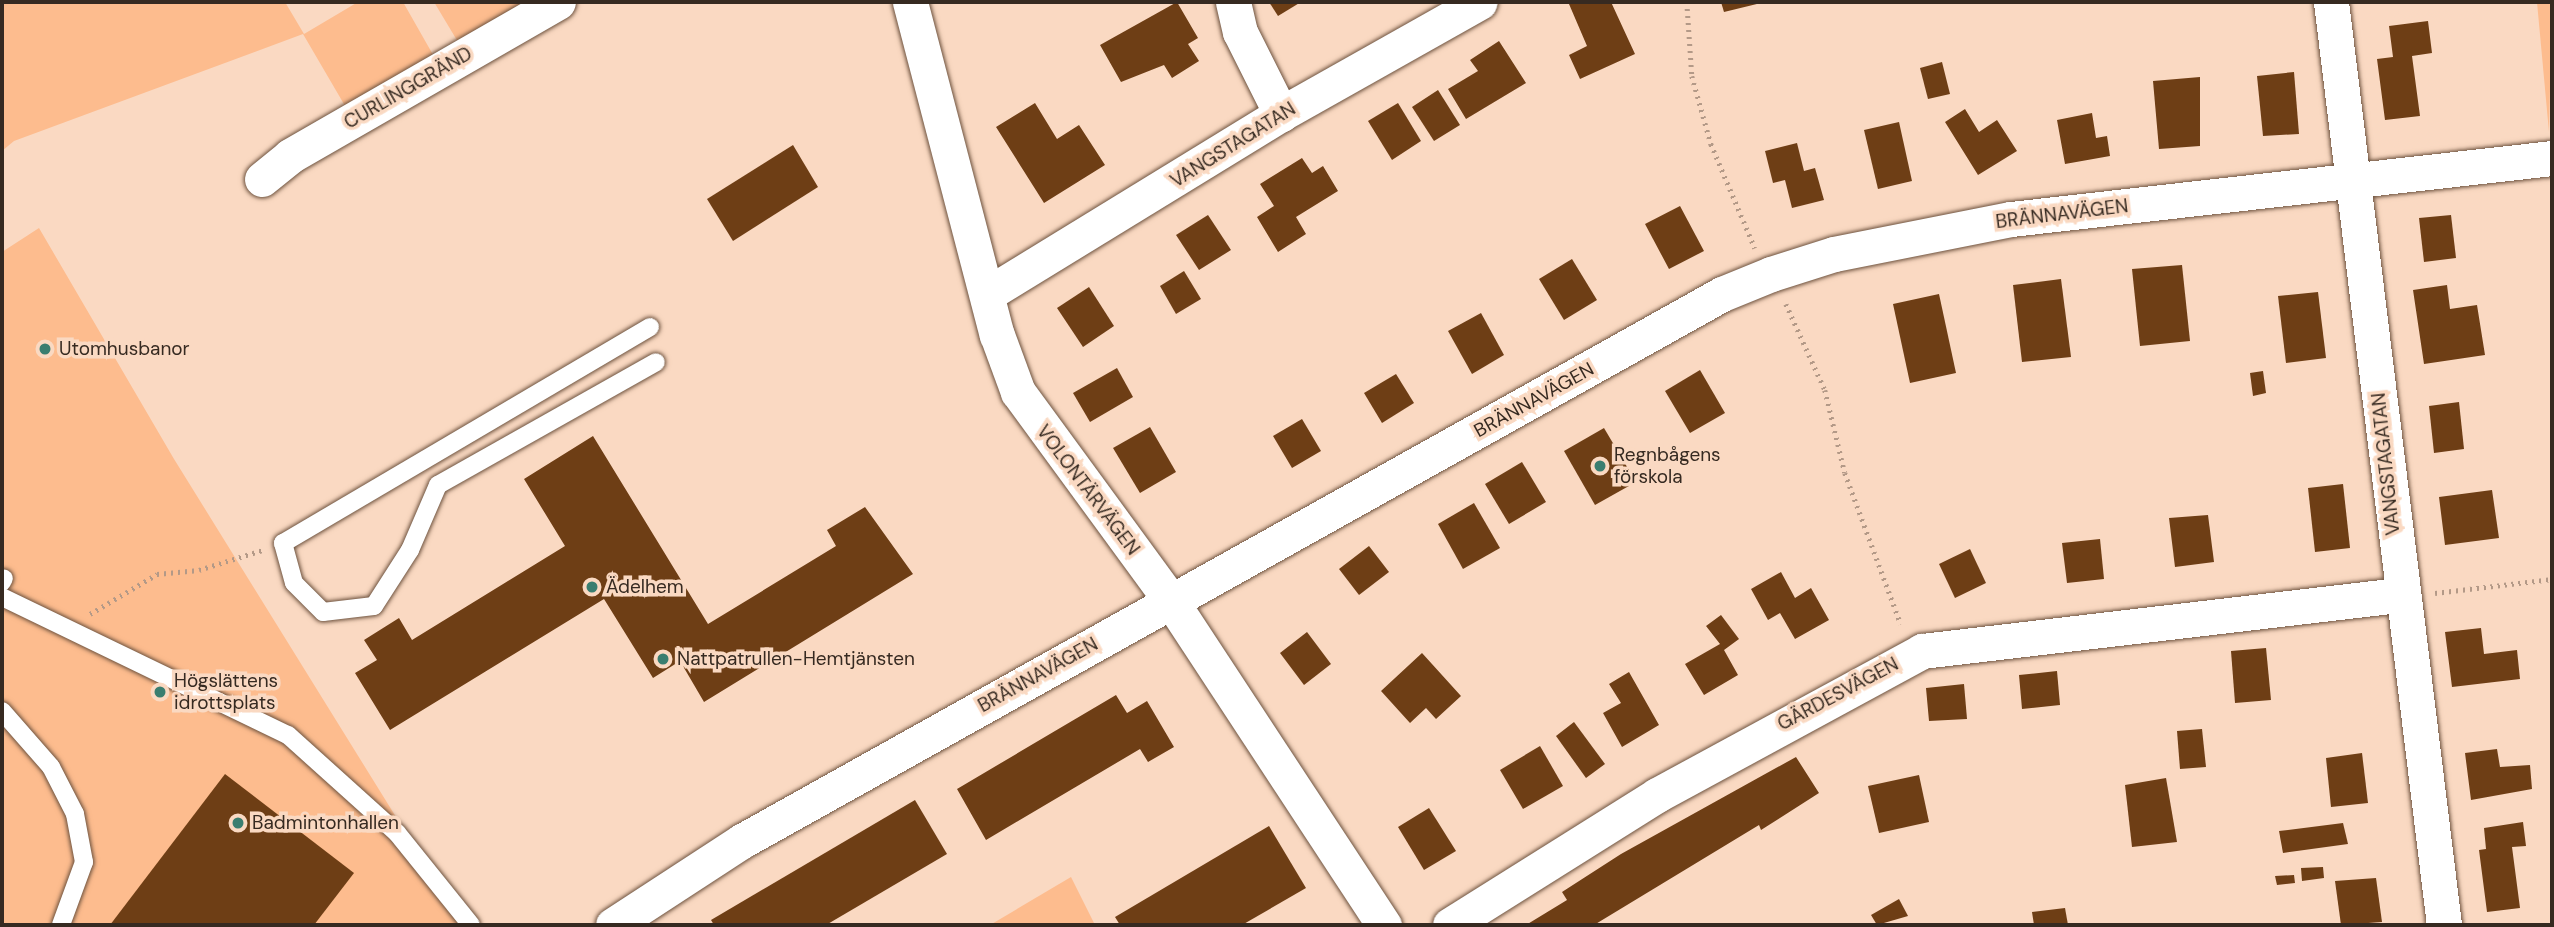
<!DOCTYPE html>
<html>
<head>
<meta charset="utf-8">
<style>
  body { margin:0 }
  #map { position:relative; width:2554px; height:927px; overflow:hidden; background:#fad9c2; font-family:"DM Sans",sans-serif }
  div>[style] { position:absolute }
  .green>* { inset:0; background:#fdbc8e }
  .building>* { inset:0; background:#6e3e15 }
  .path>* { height:4.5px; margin-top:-2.25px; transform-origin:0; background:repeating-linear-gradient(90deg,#b39987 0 2px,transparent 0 7px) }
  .roads { filter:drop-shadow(0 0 2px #6d523e) drop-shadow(0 0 2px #6d523e) }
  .lane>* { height:18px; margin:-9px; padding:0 9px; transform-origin:9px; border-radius:9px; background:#fff }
  .street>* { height:35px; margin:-17.5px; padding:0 17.5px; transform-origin:17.5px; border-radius:17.5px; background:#fff }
  .dots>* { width:19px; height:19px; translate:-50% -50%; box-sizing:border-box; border:4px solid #fad9c2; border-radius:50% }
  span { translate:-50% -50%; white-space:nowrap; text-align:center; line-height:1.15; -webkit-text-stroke:7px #fad9c2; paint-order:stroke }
  .street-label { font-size:19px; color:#362a21 }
  .poi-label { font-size:19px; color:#362a21 }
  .left { translate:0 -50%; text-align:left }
  .frame { position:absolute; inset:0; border:4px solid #362a21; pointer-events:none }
</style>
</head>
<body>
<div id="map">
  <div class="green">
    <div style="clip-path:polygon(2px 2px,285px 2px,304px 34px,358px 2px,403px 2px,436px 60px,348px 111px,303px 34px,14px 141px,2px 151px)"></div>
    <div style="clip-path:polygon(434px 2px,537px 2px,461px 47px)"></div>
    <div style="clip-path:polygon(2537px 2px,2552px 2px,2549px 132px)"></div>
    <div style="clip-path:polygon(39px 228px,174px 459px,463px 925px,2px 925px,2px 252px)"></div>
    <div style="clip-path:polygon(1071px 877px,1095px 925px,990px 925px)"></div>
  </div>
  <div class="building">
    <div style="clip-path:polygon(1177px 2px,1198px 38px,1188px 44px,1199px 61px,1172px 78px,1164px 65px,1121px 82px,1100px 45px)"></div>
    <div style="clip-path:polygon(1269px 2px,1301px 2px,1278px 16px)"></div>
    <div style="clip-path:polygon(1611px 2px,1635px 54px,1580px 79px,1569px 55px,1587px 46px,1569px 4px)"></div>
    <div style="clip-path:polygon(1721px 2px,1761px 2px,1761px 3px,1724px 12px)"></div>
    <div style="clip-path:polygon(2428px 21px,2432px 53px,2412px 56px,2420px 116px,2385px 120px,2377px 59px,2393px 57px,2389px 26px)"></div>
    <div style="clip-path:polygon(1499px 41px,1526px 83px,1466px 119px,1448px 89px,1478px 71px,1470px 60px)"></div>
    <div style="clip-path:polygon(1942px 62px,1950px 94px,1928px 99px,1920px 68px)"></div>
    <div style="clip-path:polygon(2294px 72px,2299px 134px,2263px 136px,2257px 76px)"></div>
    <div style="clip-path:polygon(2200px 77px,2200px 146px,2159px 149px,2153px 81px)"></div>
    <div style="clip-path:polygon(1438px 90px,1460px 125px,1434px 141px,1412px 107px)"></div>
    <div style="clip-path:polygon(1035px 103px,1057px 139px,1079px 125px,1105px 165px,1044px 203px,996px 127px)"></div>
    <div style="clip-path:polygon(1398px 103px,1421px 141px,1392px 160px,1368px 121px)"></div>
    <div style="clip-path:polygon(1965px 109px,1979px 132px,1997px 120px,2017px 151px,1978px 175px,1945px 122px)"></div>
    <div style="clip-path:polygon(2092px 113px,2096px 138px,2107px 136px,2110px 156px,2065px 164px,2057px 120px)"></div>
    <div style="clip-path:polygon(1899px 122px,1912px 181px,1878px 189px,1864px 130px)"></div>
    <div style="clip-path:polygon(1797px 143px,1804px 171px,1815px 168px,1824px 200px,1792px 208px,1785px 180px,1773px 183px,1765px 151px)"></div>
    <div style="clip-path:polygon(793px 145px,818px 187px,733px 241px,707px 199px)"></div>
    <div style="clip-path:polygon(1302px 158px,1312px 173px,1323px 166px,1338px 191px,1296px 217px,1306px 234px,1278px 252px,1257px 217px,1274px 206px,1260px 184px)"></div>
    <div style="clip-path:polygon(1680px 206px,1704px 251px,1669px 269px,1645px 224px)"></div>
    <div style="clip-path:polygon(1208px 215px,1231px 250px,1199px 270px,1176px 235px)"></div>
    <div style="clip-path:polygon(2451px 215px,2456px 258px,2424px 262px,2419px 218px)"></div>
    <div style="clip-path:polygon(1572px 259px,1597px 300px,1564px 320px,1539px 279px)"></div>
    <div style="clip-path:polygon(2182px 265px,2190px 341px,2140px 346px,2132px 269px)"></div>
    <div style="clip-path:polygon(1184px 271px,1201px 299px,1176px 314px,1160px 286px)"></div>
    <div style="clip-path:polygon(2061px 279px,2071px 357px,2022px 362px,2013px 285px)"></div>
    <div style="clip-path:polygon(2447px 285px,2450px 309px,2477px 305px,2485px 355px,2424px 364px,2413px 290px)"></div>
    <div style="clip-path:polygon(1089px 287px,1114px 326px,1083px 347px,1057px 308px)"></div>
    <div style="clip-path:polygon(2318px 292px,2326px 358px,2286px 363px,2278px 296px)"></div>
    <div style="clip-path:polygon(1939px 294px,1956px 373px,1910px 383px,1893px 304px)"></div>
    <div style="clip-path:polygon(1481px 313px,1504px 355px,1472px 374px,1448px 331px)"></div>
    <div style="clip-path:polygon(1117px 368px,1133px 397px,1090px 422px,1073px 393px)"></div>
    <div style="clip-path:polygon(1700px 370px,1725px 413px,1690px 433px,1665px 391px)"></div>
    <div style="clip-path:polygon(2263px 371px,2266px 393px,2253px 396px,2250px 373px)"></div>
    <div style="clip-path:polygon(1396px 374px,1414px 403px,1382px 423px,1364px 393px)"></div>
    <div style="clip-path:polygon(2459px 402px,2464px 449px,2434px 453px,2429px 406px)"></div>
    <div style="clip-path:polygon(1302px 419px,1321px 451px,1292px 468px,1273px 436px)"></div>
    <div style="clip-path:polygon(1150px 427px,1176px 472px,1140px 493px,1113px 448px)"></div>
    <div style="clip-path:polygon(1604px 428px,1636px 482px,1595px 505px,1564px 451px)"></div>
    <div style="clip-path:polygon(593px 436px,708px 624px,836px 546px,827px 530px,865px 507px,913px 574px,704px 702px,680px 661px,653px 678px,604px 599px,390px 730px,355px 673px,377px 660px,364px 640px,399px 618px,412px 640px,565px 546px,524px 479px)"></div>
    <div style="clip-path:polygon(1522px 462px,1546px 502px,1509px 524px,1485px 484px)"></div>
    <div style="clip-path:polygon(2343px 484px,2350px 548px,2315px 552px,2308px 488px)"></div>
    <div style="clip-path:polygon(2492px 490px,2499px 538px,2445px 545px,2439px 497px)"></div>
    <div style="clip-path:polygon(1474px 503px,1500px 548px,1463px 569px,1438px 524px)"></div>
    <div style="clip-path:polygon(2208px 515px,2214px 562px,2175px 567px,2169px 518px)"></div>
    <div style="clip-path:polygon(2100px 539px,2104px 579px,2067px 583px,2062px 543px)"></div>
    <div style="clip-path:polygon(1369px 546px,1389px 572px,1359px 595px,1339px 569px)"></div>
    <div style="clip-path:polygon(1970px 549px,1986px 583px,1955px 598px,1939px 564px)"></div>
    <div style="clip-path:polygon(1781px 572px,1795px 598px,1811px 588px,1829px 620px,1795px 639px,1780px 613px,1768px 620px,1751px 589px)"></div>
    <div style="clip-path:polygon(1721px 615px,1739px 639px,1724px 650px,1738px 675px,1704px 695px,1685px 664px,1720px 644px,1706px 626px)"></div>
    <div style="clip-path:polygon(2481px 628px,2484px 654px,2517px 650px,2520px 679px,2452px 687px,2445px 632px)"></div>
    <div style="clip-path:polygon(1307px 632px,1331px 664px,1304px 685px,1280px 653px)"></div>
    <div style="clip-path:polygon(2266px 648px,2271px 700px,2235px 703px,2231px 651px)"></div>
    <div style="clip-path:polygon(1422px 653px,1461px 696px,1436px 719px,1426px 708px,1410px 723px,1381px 691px)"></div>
    <div style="clip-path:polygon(2057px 671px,2060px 705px,2022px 709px,2019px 675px)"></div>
    <div style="clip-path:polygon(1629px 672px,1659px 725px,1622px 747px,1603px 713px,1621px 703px,1609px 684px)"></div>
    <div style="clip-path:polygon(1964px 684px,1967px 719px,1929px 721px,1926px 688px)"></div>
    <div style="clip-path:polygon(1116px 695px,1127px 713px,1147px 701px,1174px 747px,1148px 762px,1140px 749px,986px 840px,957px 789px)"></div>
    <div style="clip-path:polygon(1574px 722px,1605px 764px,1586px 778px,1556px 736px)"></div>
    <div style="clip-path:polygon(2202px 729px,2206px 767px,2180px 769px,2177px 731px)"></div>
    <div style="clip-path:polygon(1540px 746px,1563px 786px,1523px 809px,1500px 770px)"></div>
    <div style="clip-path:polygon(2497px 749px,2500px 767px,2530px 765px,2532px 789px,2471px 800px,2465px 753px)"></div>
    <div style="clip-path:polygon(2362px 753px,2368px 803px,2331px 807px,2326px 758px)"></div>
    <div style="clip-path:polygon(1796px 757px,1819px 793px,1761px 830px,1759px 825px,1594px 925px,1526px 925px,1567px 900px,1562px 892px,1621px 854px)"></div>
    <div style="clip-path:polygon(225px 774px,354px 873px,314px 925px,110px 925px)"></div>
    <div style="clip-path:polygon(1919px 775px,1929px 822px,1879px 833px,1868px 786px)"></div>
    <div style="clip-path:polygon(2166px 778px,2177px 842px,2132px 847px,2125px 785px)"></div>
    <div style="clip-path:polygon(915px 800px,947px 854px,826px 925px,714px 925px,711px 920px)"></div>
    <div style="clip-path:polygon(1429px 808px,1456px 851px,1424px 870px,1398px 827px)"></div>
    <div style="clip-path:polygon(2523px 822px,2526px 846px,2512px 847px,2520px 908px,2487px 912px,2479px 850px,2486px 849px,2484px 828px)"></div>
    <div style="clip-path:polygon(2343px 823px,2348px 844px,2283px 853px,2279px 831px)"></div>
    <div style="clip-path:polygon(1269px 826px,1306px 888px,1242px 925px,1120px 925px,1115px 917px)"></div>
    <div style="clip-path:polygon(2323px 867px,2324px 878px,2302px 881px,2301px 868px)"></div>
    <div style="clip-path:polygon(2294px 875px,2295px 883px,2277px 885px,2275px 876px)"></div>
    <div style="clip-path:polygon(2376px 878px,2382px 922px,2341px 925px,2335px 881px)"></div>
    <div style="clip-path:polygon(1899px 899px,1908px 916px,1877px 925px,1871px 915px)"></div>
    <div style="clip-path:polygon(2065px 908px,2068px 925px,2034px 925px,2032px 912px)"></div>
  </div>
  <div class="path">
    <div style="left:1687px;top:2px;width:74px;rotate:86.1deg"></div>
    <div style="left:1692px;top:76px;width:71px;rotate:74.4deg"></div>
    <div style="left:1711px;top:144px;width:113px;rotate:67.1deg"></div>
    <div style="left:1786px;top:304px;width:94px;rotate:65.6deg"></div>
    <div style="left:1825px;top:390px;width:85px;rotate:76.5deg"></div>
    <div style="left:1845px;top:473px;width:161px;rotate:69.7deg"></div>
    <div style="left:2435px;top:593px;width:118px;rotate:-6.8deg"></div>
    <div style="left:90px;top:614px;width:78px;rotate:-30.8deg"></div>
    <div style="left:157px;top:574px;width:42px;rotate:-5.4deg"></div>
    <div style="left:199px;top:570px;width:67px;rotate:-17.4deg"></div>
  </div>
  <div class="roads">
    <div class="lane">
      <div style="left:650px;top:327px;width:426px;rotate:149.5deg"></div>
      <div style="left:283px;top:543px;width:41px;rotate:74.6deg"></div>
      <div style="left:294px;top:583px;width:41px;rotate:45deg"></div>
      <div style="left:323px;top:612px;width:51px;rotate:-6.7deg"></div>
      <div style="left:374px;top:606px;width:67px;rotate:-57.3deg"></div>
      <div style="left:410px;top:550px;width:71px;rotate:-66.7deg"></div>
      <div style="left:438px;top:485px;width:250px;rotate:-29.4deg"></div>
      <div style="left:2px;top:582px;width:4px;rotate:-63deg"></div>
      <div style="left:2px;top:597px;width:318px;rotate:25.8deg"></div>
      <div style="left:288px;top:735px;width:147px;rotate:42deg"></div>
      <div style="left:397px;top:833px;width:118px;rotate:51.2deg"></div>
      <div style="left:2px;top:711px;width:74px;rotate:48.8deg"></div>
      <div style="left:51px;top:767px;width:53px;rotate:62.9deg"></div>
      <div style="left:75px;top:814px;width:49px;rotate:79.4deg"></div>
      <div style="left:84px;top:862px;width:67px;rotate:110.1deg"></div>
    </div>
    <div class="street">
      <div style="left:910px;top:2px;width:344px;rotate:75.4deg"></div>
      <div style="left:997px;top:335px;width:61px;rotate:69.8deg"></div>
      <div style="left:1018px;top:392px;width:259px;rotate:53.8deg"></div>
      <div style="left:1171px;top:601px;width:388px;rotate:56.7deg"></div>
      <div style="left:1233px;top:2px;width:31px;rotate:77deg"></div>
      <div style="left:1240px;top:32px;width:92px;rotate:63.4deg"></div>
      <div style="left:2331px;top:2px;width:930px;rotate:83.02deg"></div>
      <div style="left:262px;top:179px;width:36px;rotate:-39deg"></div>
      <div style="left:290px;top:156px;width:309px;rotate:-29.9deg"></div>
      <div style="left:989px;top:293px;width:342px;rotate:-31.5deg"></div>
      <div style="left:1281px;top:114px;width:228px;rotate:-29.4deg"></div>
      <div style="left:613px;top:925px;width:154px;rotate:-33.1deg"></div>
      <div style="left:742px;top:841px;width:1122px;rotate:-29.17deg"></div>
      <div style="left:1722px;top:294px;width:53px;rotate:-22.2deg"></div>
      <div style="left:1771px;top:274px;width:66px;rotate:-17.6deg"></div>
      <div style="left:1834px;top:254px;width:180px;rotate:-11.2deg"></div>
      <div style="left:2011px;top:219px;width:544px;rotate:-6.43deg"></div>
      <div style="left:1450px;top:925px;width:244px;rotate:-32.1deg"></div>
      <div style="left:1657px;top:795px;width:302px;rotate:-28.5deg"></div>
      <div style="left:1922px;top:651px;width:482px;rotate:-6.7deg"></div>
    </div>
  </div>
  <div class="dots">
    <div style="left:45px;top:349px;background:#3a7e70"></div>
    <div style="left:1600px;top:466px;background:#3a7e70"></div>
    <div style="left:592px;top:587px;background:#3a7e70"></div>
    <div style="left:663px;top:659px;background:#3a7e70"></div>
    <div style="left:160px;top:692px;background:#3a7e70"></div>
    <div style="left:238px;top:823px;background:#3a7e70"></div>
  </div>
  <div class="street-label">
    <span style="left:408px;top:88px;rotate:-30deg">CURLINGGRÄND</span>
    <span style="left:1233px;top:145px;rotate:-32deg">VANGSTAGATAN</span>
    <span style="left:2062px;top:214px;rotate:-7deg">BRÄNNAVÄGEN</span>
    <span style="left:1534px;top:400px;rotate:-29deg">BRÄNNAVÄGEN</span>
    <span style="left:2386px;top:464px;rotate:-96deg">VANGSTAGATAN</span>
    <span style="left:1088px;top:490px;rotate:53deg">VOLONTÄRVÄGEN</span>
    <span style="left:1038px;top:675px;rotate:-29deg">BRÄNNAVÄGEN</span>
    <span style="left:1838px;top:694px;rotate:-28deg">GÄRDESVÄGEN</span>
  </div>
  <div class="poi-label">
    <span class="left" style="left:59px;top:349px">Utomhusbanor</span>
    <span class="left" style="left:1614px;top:466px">Regnbågens<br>förskola</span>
    <span class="left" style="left:606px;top:587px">Ädelhem</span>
    <span class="left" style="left:677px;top:659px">Nattpatrullen-Hemtjänsten</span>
    <span class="left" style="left:174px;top:692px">Högslättens<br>idrottsplats</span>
    <span class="left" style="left:252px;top:823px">Badmintonhallen</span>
  </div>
  <div class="frame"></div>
</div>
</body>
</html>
